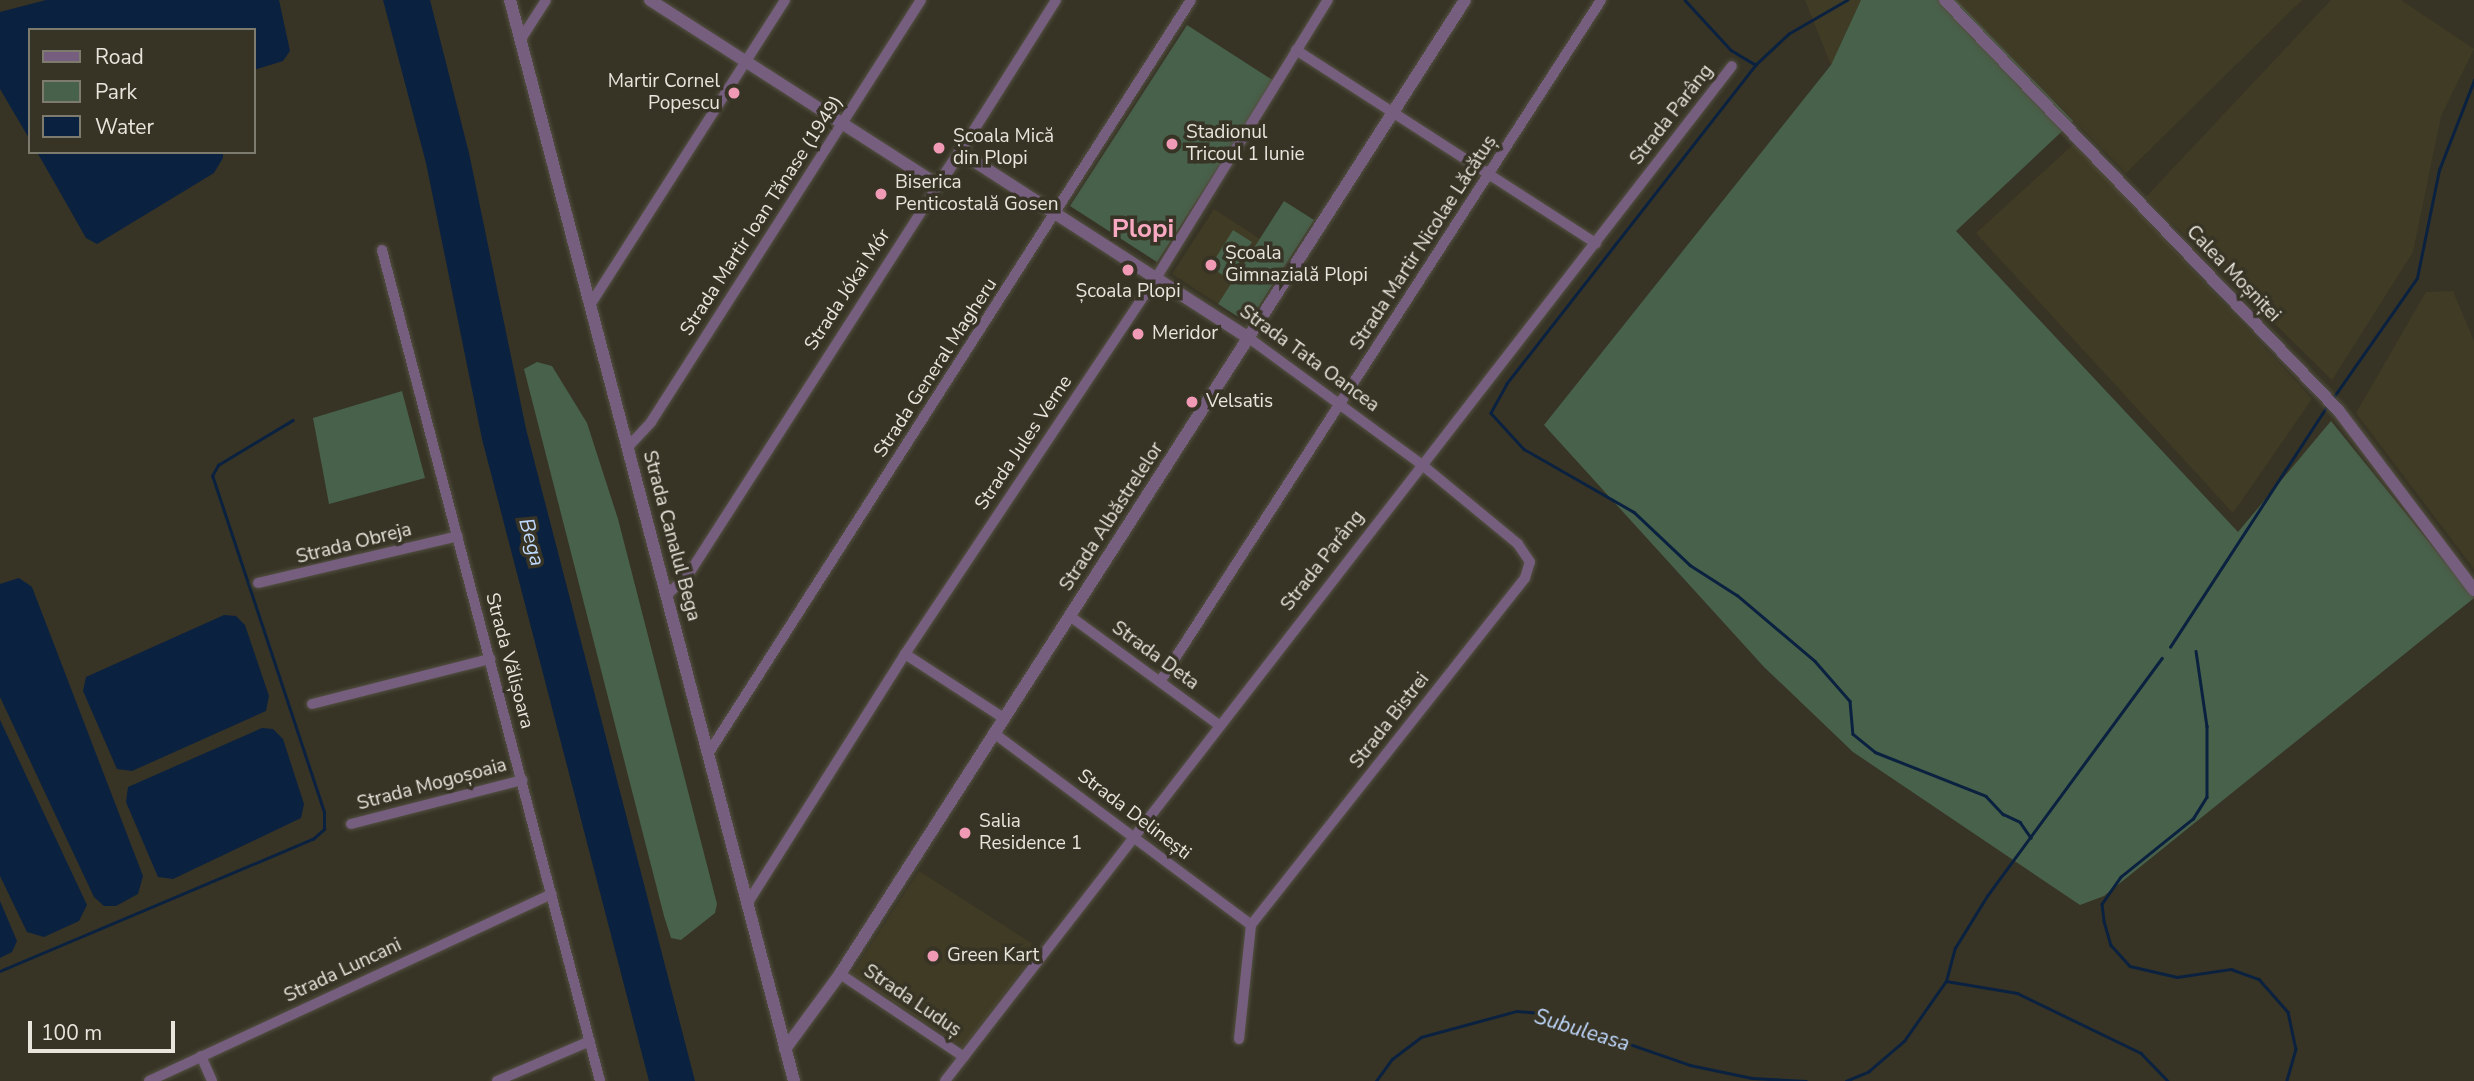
<!DOCTYPE html>
<html>
<head>
<meta charset="utf-8">
<style>
  body { margin:0 }
  #map { position:relative; width:2474px; height:1081px; overflow:hidden; background:#373425; font-family:"Nunito Sans",sans-serif }
  div>[style] { position:absolute }
  .built>* { inset:0; background:#403b25 }
  .green>* { inset:0; background:#48614a }
  .water>* { inset:0; background:#0b2140 }
  .stream>* { height:2.5px; margin:-1.25px; padding:0 1.25px; transform-origin:1.25px; border-radius:1.25px; background:#0b2140 }
  .roads { filter:drop-shadow(0 0 2px #535042) drop-shadow(0 0 2px #535042) }
  .minor>* { height:10px; margin:-5px; padding:0 5px; transform-origin:5px; border-radius:5px; background:#755e7e }
  .tertiary>* { height:12px; margin:-6px; padding:0 6px; transform-origin:6px; border-radius:6px; background:#755e7e }
  .dots>* { width:19px; height:19px; translate:-50% -50%; box-sizing:border-box; border:4px solid #373425; border-radius:50% }
  span { translate:-50% -50%; white-space:nowrap; text-align:center; line-height:1.15; -webkit-text-stroke:7px #373425; paint-order:stroke }
  .poi-label { font-size:19px; color:#e7e5dc }
  .right { translate:-100% -50%; text-align:right }
  .left { translate:0 -50%; text-align:left }
  .street-label { font-size:19px; color:#e7e5dc }
  .water-label { font-size:21px; color:#c0d9fe; font-style:italic }
  .district-label { font-size:26px; color:#faa9c3; font-weight:700 }
  .legend { position:absolute; left:28px; top:28px; width:228px; height:126px; box-sizing:border-box; background:#373425; border:2px solid #7d7b6e; margin:0; padding:9px 12px; list-style:none; font-size:21px; color:#e7e5dc }
  .legend li { display:flex; align-items:center; gap:14px; height:35px }
  .legend b { width:35px; border:2px solid #7d7b6e }
  .scale { position:absolute; left:28px; top:1021px; width:147px; height:32px; box-sizing:border-box; border:4px solid #e7e5dc; border-top:0; padding-left:9px; font-size:21px; line-height:24px; white-space:nowrap; color:#e7e5dc; -webkit-text-stroke:5px #373425; paint-order:stroke }
</style>
</head>
<body>
<div id="map">
  <div class="built">
    <div style="clip-path:polygon(1805px 0,1861px 0,1831px 65px)"></div>
    <div style="clip-path:polygon(1956px 0,2302px 0,2126px 173px)"></div>
    <div style="clip-path:polygon(2331px 0,2401px 0,2474px 49px,2441px 116px,2413px 252px,2332px 380px,2146px 197px)"></div>
    <div style="clip-path:polygon(2075px 143px,2312px 399px,2233px 513px,1976px 233px)"></div>
    <div style="clip-path:polygon(1214px 209px,1260px 239px,1218px 304px,1172px 274px)"></div>
    <div style="clip-path:polygon(2453px 291px,2474px 341px,2474px 569px,2356px 413px,2426px 292px)"></div>
    <div style="clip-path:polygon(919px 871px,1039px 948px,964px 1047px,851px 975px)"></div>
  </div>
  <div class="green">
    <div style="clip-path:polygon(1861px 0,1956px 0,2073px 121px,1956px 231px,2238px 532px,2331px 421px,2474px 598px,2104px 896px,2080px 905px,1853px 752px,1764px 667px,1544px 425px,1831px 65px)"></div>
    <div style="clip-path:polygon(1187px 25px,1274px 81px,1157px 262px,1070px 206px)"></div>
    <div style="clip-path:polygon(1284px 201px,1314px 220px,1248px 323px,1218px 304px)"></div>
    <div style="clip-path:polygon(1233px 230px,1252px 242px,1229px 279px,1210px 267px)"></div>
    <div style="clip-path:polygon(537px 362px,552px 366px,587px 423px,618px 519px,717px 904px,715px 913px,681px 940px,671px 938px,664px 916px,524px 369px)"></div>
    <div style="clip-path:polygon(402px 391px,425px 478px,329px 504px,313px 418px)"></div>
  </div>
  <div class="water">
    <div style="clip-path:polygon(46px 0,279px 0,290px 51px,283px 61px,254px 70px,254px 30px,30px 30px,30px 140px,0 89px,0 12px)"></div>
    <div style="clip-path:polygon(383px 0,430px 0,469px 153px,526px 429px,695px 1081px,649px 1081px,482px 439px,426px 163px)"></div>
    <div style="clip-path:polygon(37px 152px,223px 152px,223px 158px,214px 173px,97px 244px,86px 238px)"></div>
    <div style="clip-path:polygon(19px 578px,32px 587px,143px 876px,138px 894px,116px 906px,104px 906px,94px 897px,0 697px,0 584px)"></div>
    <div style="clip-path:polygon(224px 615px,236px 616px,245px 625px,269px 696px,266px 711px,132px 771px,117px 769px,83px 691px,86px 677px)"></div>
    <div style="clip-path:polygon(0 720px,87px 905px,79px 921px,44px 937px,27px 932px,0 876px)"></div>
    <div style="clip-path:polygon(262px 728px,273px 729px,283px 739px,304px 804px,301px 818px,173px 879px,158px 877px,126px 802px,128px 787px)"></div>
    <div style="clip-path:polygon(0 901px,17px 941px,12px 952px,0 958px)"></div>
  </div>
  <div class="stream">
    <div style="left:1685px;top:0;width:68px;rotate:47.4deg"></div>
    <div style="left:1731px;top:50px;width:29px;rotate:31deg"></div>
    <div style="left:1848px;top:0;width:68px;rotate:150deg"></div>
    <div style="left:1789px;top:34px;width:45px;rotate:136.8deg"></div>
    <div style="left:1756px;top:65px;width:405px;rotate:128deg"></div>
    <div style="left:1507px;top:384px;width:33px;rotate:119deg"></div>
    <div style="left:1491px;top:413px;width:49px;rotate:47.5deg"></div>
    <div style="left:1524px;top:449px;width:127px;rotate:29.8deg"></div>
    <div style="left:1634px;top:512px;width:77px;rotate:43.4deg"></div>
    <div style="left:1690px;top:565px;width:56px;rotate:32.6deg"></div>
    <div style="left:1737px;top:595px;width:102px;rotate:40.2deg"></div>
    <div style="left:1815px;top:661px;width:53px;rotate:48.8deg"></div>
    <div style="left:1850px;top:701px;width:33px;rotate:85deg"></div>
    <div style="left:1853px;top:734px;width:28px;rotate:39deg"></div>
    <div style="left:1875px;top:752px;width:119px;rotate:21.6deg"></div>
    <div style="left:1986px;top:796px;width:25px;rotate:47deg"></div>
    <div style="left:2003px;top:814px;width:19px;rotate:25deg"></div>
    <div style="left:2020px;top:822px;width:19px;rotate:55deg"></div>
    <div style="left:2333px;top:398px;width:146px;rotate:-55deg"></div>
    <div style="left:2417px;top:278px;width:110px;rotate:-78.5deg"></div>
    <div style="left:2439px;top:170px;width:97px;rotate:-68.7deg"></div>
    <div style="left:2170px;top:647px;width:288px;rotate:-56.9deg"></div>
    <div style="left:2196px;top:651px;width:76px;rotate:81.7deg"></div>
    <div style="left:2207px;top:726px;width:71px;rotate:90deg"></div>
    <div style="left:2207px;top:797px;width:26px;rotate:122deg"></div>
    <div style="left:2193px;top:819px;width:92px;rotate:141.1deg"></div>
    <div style="left:2121px;top:877px;width:33px;rotate:125deg"></div>
    <div style="left:2102px;top:904px;width:17px;rotate:83deg"></div>
    <div style="left:2104px;top:921px;width:25px;rotate:74deg"></div>
    <div style="left:2111px;top:945px;width:28px;rotate:48deg"></div>
    <div style="left:2130px;top:966px;width:48px;rotate:13.2deg"></div>
    <div style="left:2177px;top:977px;width:55px;rotate:-8.4deg"></div>
    <div style="left:2231px;top:969px;width:30px;rotate:20deg"></div>
    <div style="left:2259px;top:979px;width:44px;rotate:48.7deg"></div>
    <div style="left:2288px;top:1012px;width:38px;rotate:78deg"></div>
    <div style="left:2296px;top:1049px;width:33px;rotate:106deg"></div>
    <div style="left:0;top:971px;width:340px;rotate:-22.9deg"></div>
    <div style="left:313px;top:839px;width:15px;rotate:-42deg"></div>
    <div style="left:324px;top:829px;width:17px;rotate:-90deg"></div>
    <div style="left:324px;top:812px;width:354px;rotate:-108.4deg"></div>
    <div style="left:212px;top:476px;width:13px;rotate:-61deg"></div>
    <div style="left:218px;top:465px;width:87px;rotate:-31deg"></div>
    <div style="left:1946px;top:981px;width:72px;rotate:9.6deg"></div>
    <div style="left:2017px;top:993px;width:138px;rotate:25.8deg"></div>
    <div style="left:2141px;top:1053px;width:39px;rotate:46deg"></div>
    <div style="left:1376px;top:1081px;width:27px;rotate:-54deg"></div>
    <div style="left:1392px;top:1059px;width:36px;rotate:-37deg"></div>
    <div style="left:1421px;top:1037px;width:99px;rotate:-15.2deg"></div>
    <div style="left:1517px;top:1011px;width:23px;rotate:5deg"></div>
    <div style="left:1540px;top:1013px;width:159px;rotate:19.1deg"></div>
    <div style="left:1690px;top:1065px;width:63px;rotate:11.8deg"></div>
    <div style="left:1752px;top:1078px;width:54px;rotate:3.2deg"></div>
    <div style="left:1846px;top:1081px;width:25px;rotate:-23deg"></div>
    <div style="left:1869px;top:1071px;width:46px;rotate:-40.6deg"></div>
    <div style="left:1904px;top:1041px;width:73px;rotate:-55deg"></div>
    <div style="left:1946px;top:981px;width:34px;rotate:-75deg"></div>
    <div style="left:1955px;top:948px;width:61px;rotate:-58.4deg"></div>
    <div style="left:1987px;top:896px;width:295px;rotate:-53.7deg"></div>
  </div>
  <div class="roads">
    <div class="minor">
      <div style="left:521px;top:39px;width:46px;rotate:-57.3deg"></div>
      <div style="left:1296px;top:50px;width:357px;rotate:32.8deg"></div>
      <div style="left:960px;top:152px;width:180px;rotate:-57.7deg"></div>
      <div style="left:382px;top:250px;width:859px;rotate:75.3deg"></div>
      <div style="left:590px;top:305px;width:362px;rotate:-57.4deg"></div>
      <div style="left:628px;top:447px;width:34px;rotate:-47deg"></div>
      <div style="left:651px;top:422px;width:501px;rotate:-57.39deg"></div>
      <div style="left:258px;top:583px;width:205px;rotate:-13.2deg"></div>
      <div style="left:667px;top:595px;width:29px;rotate:-44deg"></div>
      <div style="left:688px;top:575px;width:463px;rotate:-57.3deg"></div>
      <div style="left:1071px;top:617px;width:182px;rotate:36.1deg"></div>
      <div style="left:905px;top:654px;width:119px;rotate:33deg"></div>
      <div style="left:1161px;top:680px;width:810px;rotate:-57.09deg"></div>
      <div style="left:312px;top:704px;width:184px;rotate:-14.2deg"></div>
      <div style="left:995px;top:734px;width:319px;rotate:36.7deg"></div>
      <div style="left:708px;top:754px;width:895px;rotate:-57.36deg"></div>
      <div style="left:351px;top:824px;width:177px;rotate:-14.4deg"></div>
      <div style="left:747px;top:904px;width:296px;rotate:-57.7deg"></div>
      <div style="left:905px;top:654px;width:452px;rotate:-56.3deg"></div>
      <div style="left:1156px;top:278px;width:327px;rotate:-58.3deg"></div>
      <div style="left:840px;top:974px;width:149px;rotate:33.8deg"></div>
      <div style="left:1239px;top:1039px;width:115px;rotate:-84deg"></div>
      <div style="left:1251px;top:925px;width:442px;rotate:-51.7deg"></div>
      <div style="left:1525px;top:578px;width:17px;rotate:-73deg"></div>
      <div style="left:1530px;top:562px;width:22px;rotate:-124deg"></div>
      <div style="left:1518px;top:544px;width:126px;rotate:-140.5deg"></div>
      <div style="left:1421px;top:464px;width:212px;rotate:-143.8deg"></div>
      <div style="left:201px;top:1056px;width:27px;rotate:66deg"></div>
      <div style="left:149px;top:1081px;width:444px;rotate:-24.9deg"></div>
      <div style="left:497px;top:1081px;width:101px;rotate:-23.3deg"></div>
      <div style="left:945px;top:1081px;width:1284px;rotate:-52.21deg"></div>
    </div>
    <div class="tertiary">
      <div style="left:510px;top:0;width:1118px;rotate:75.28deg"></div>
      <div style="left:650px;top:0;width:342px;rotate:32.7deg"></div>
      <div style="left:938px;top:185px;width:40px;rotate:-56deg"></div>
      <div style="left:960px;top:152px;width:345px;rotate:32.8deg"></div>
      <div style="left:1945px;top:0;width:568px;rotate:46.21deg"></div>
      <div style="left:2338px;top:410px;width:226px;rotate:52.9deg"></div>
      <div style="left:785px;top:1049px;width:93px;rotate:-53.7deg"></div>
      <div style="left:840px;top:974px;width:1157px;rotate:-57.31deg"></div>
    </div>
  </div>
  <div class="dots">
    <div style="left:734px;top:93px;background:#f09ab6"></div>
    <div style="left:1172px;top:144px;background:#f09ab6"></div>
    <div style="left:939px;top:148px;background:#f09ab6"></div>
    <div style="left:881px;top:194px;background:#f09ab6"></div>
    <div style="left:1211px;top:265px;background:#f09ab6"></div>
    <div style="left:1128px;top:270px;background:#f09ab6"></div>
    <div style="left:1138px;top:334px;background:#f09ab6"></div>
    <div style="left:1192px;top:402px;background:#f09ab6"></div>
    <div style="left:965px;top:833px;background:#f09ab6"></div>
    <div style="left:933px;top:956px;background:#f09ab6"></div>
  </div>
  <div class="poi-label">
    <span class="right" style="left:720px;top:93px">Martir Cornel<br>Popescu</span>
    <span class="left" style="left:1186px;top:144px">Stadionul<br>Tricoul 1 Iunie</span>
    <span class="left" style="left:953px;top:148px">Școala Mică<br>din Plopi</span>
    <span class="left" style="left:895px;top:194px">Biserica<br>Penticostală Gosen</span>
    <span class="left" style="left:1225px;top:265px">Școala<br>Gimnazială Plopi</span>
    <span style="left:1128px;top:292px">Școala Plopi</span>
    <span class="left" style="left:1152px;top:334px">Meridor</span>
    <span class="left" style="left:1206px;top:402px">Velsatis</span>
    <span class="left" style="left:979px;top:833px">Salia<br>Residence 1</span>
    <span class="left" style="left:947px;top:956px">Green Kart</span>
  </div>
  <div class="street-label">
    <span style="left:1672px;top:115px;rotate:-52deg">Strada Parâng</span>
    <span style="left:762px;top:216px;rotate:-57deg">Strada Martir Ioan Tănase (1949)</span>
    <span style="left:1424px;top:243px;rotate:-57deg">Strada Martir Nicolae Lăcătuș</span>
    <span style="left:2233px;top:274px;rotate:46deg">Calea Moșniței</span>
    <span style="left:848px;top:290px;rotate:-57deg">Strada Jókai Mór</span>
    <span style="left:1309px;top:359px;rotate:36deg">Strada Tata Oancea</span>
    <span style="left:936px;top:368px;rotate:-57deg">Strada General Magheru</span>
    <span style="left:1024px;top:443px;rotate:-56deg">Strada Jules Verne</span>
    <span style="left:1112px;top:517px;rotate:-57deg">Strada Albăstrelelor</span>
    <span style="left:671px;top:536px;rotate:75deg">Strada Canalul Bega</span>
    <span style="left:354px;top:544px;rotate:-14deg">Strada Obreja</span>
    <span style="left:1323px;top:561px;rotate:-52deg">Strada Parâng</span>
    <span style="left:1155px;top:656px;rotate:36deg">Strada Deta</span>
    <span style="left:509px;top:661px;rotate:75deg">Strada Vălișoara</span>
    <span style="left:1390px;top:721px;rotate:-52deg">Strada Bistrei</span>
    <span style="left:432px;top:785px;rotate:-15deg">Strada Mogoșoaia</span>
    <span style="left:1134px;top:815px;rotate:37deg">Strada Delinești</span>
    <span style="left:343px;top:971px;rotate:-25deg">Strada Luncani</span>
    <span style="left:912px;top:1001px;rotate:34deg">Strada Luduș</span>
  </div>
  <div class="water-label">
    <span style="left:532px;top:542px;rotate:75deg">Bega</span>
    <span style="left:1582px;top:1030px;rotate:17deg">Subuleasa</span>
  </div>
  <div class="district-label">
    <span style="left:1143px;top:229px">Plopi</span>
  </div>
  <ul class="legend">
  <li><b style="height:9px;background:#755e7e"></b>Road</li>
  <li><b style="height:19px;background:#48614a"></b>Park</li>
  <li><b style="height:19px;background:#0b2140"></b>Water</li>
  </ul>
  <div class="scale">100 m</div>
</div>
</body>
</html>
